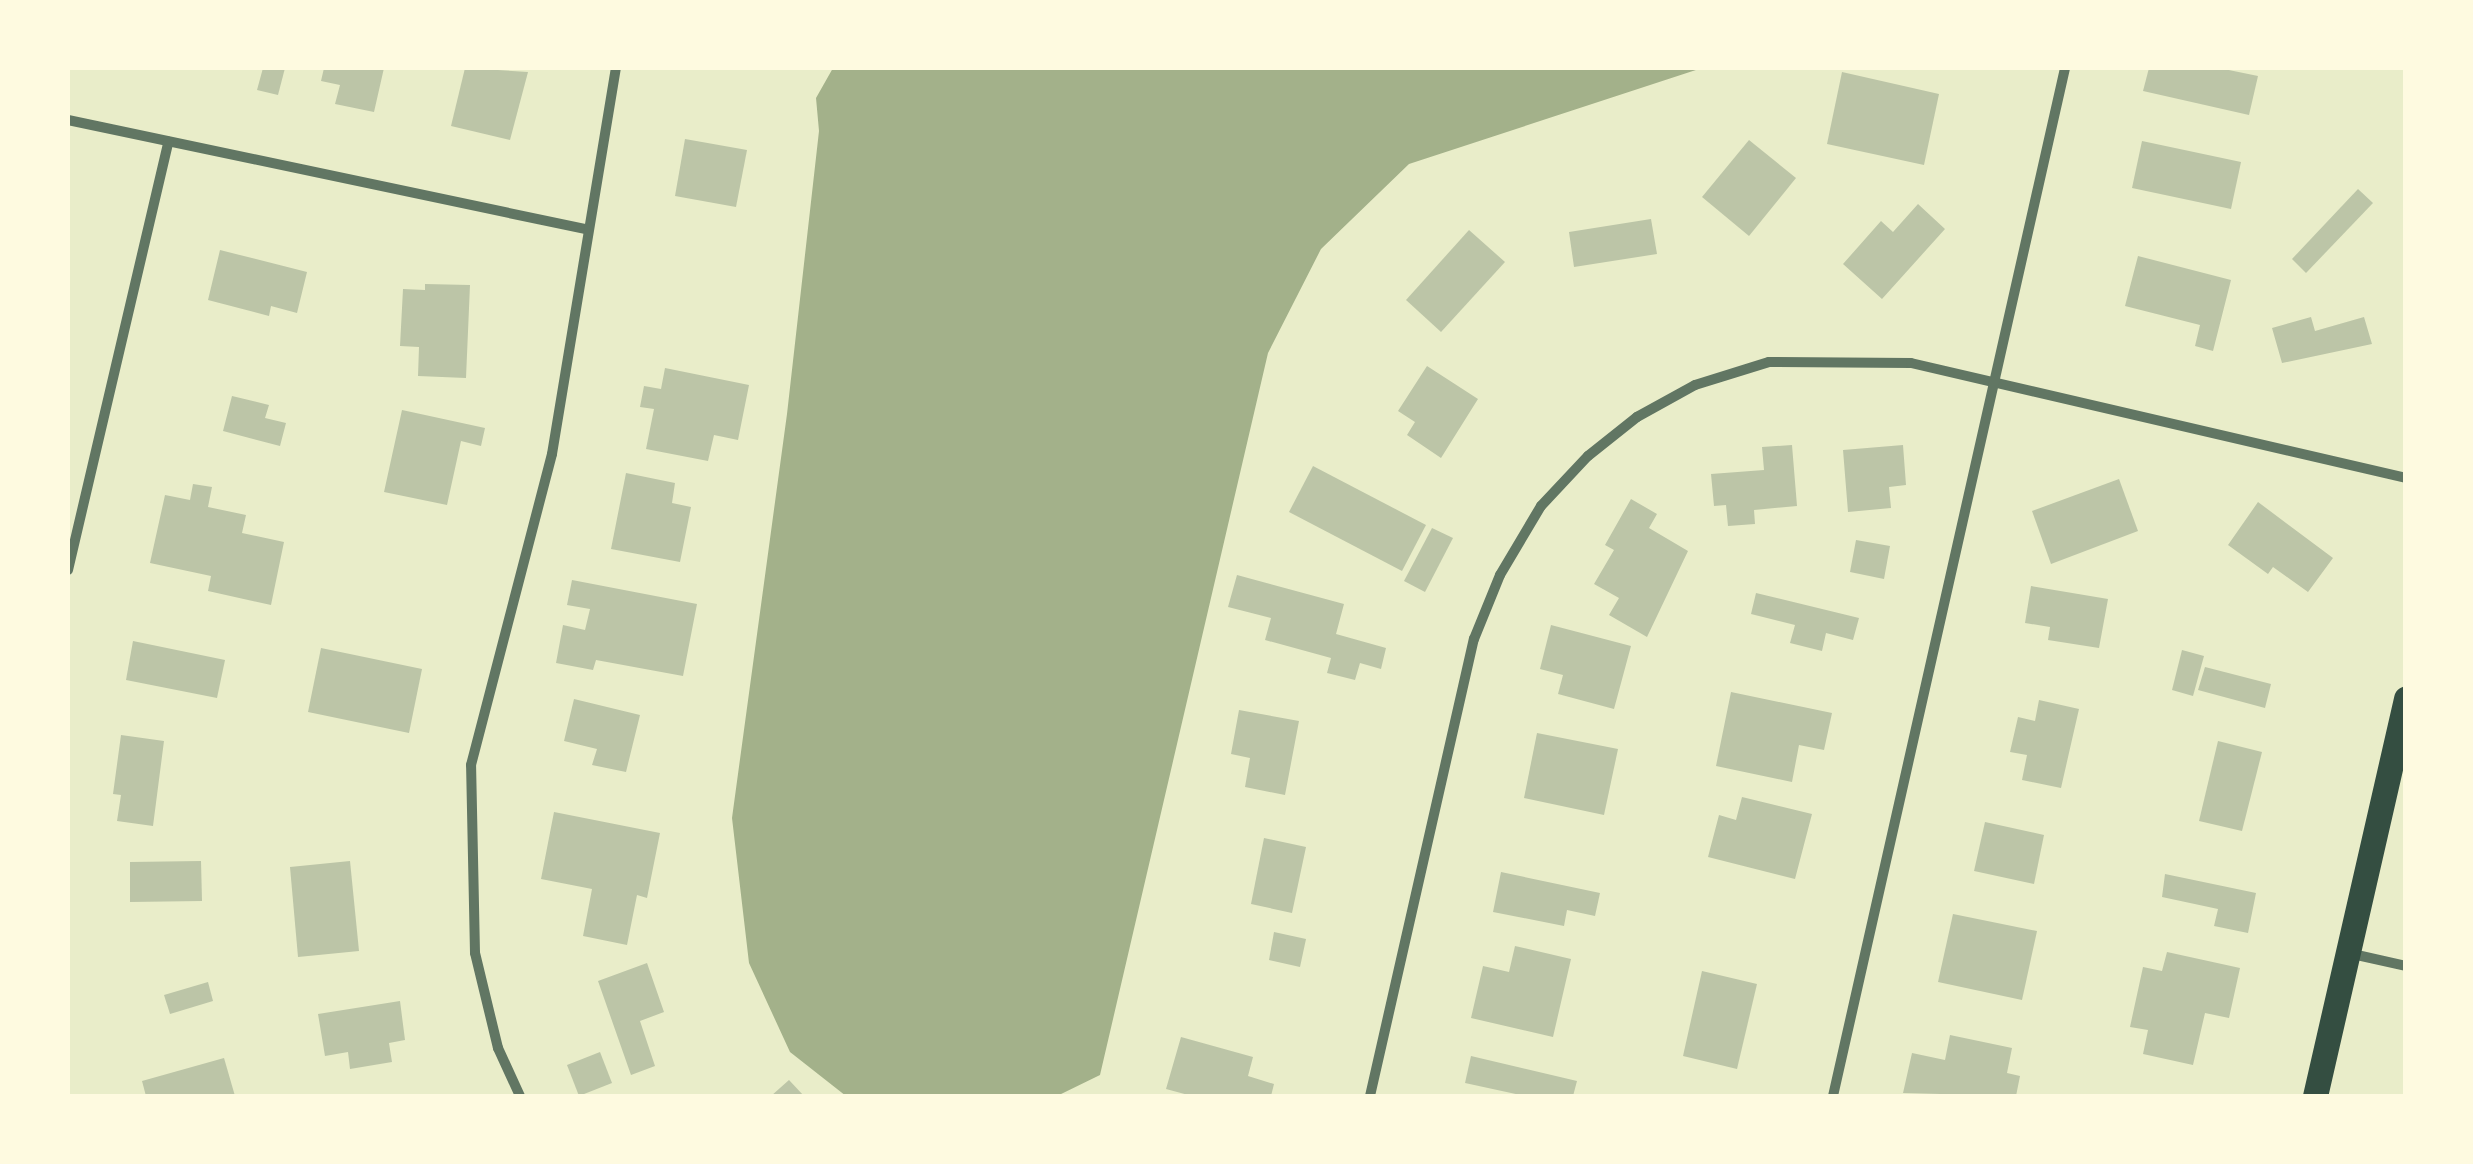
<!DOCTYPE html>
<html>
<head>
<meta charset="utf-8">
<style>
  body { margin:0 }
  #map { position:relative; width:2473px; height:1164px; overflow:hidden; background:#e9edc9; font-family:Poppins,sans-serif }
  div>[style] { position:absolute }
  .water>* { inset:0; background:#a3b18a }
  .building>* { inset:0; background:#bcc5a7 }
  .minor>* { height:10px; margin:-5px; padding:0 5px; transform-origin:5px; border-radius:5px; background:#617663 }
  .primary>* { height:25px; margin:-12.5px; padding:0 12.5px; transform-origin:12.5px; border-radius:12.5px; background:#344e41 }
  span { translate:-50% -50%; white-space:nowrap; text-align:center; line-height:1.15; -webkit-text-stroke:8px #fefae0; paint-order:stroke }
  .frame { position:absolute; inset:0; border:70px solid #fefae0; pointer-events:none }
</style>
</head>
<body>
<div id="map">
  <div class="water">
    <div style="clip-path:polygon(833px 68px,1702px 68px,1409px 164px,1321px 249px,1268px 353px,1100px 1075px,1057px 1096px,846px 1096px,790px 1052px,749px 963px,732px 818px,787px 414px,819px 131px,816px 98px)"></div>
  </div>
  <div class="building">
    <div style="clip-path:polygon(263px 68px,285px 68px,278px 95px,257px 90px)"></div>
    <div style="clip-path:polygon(324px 68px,384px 68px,374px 112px,335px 104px,340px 85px,321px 81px)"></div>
    <div style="clip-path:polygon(465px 68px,528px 72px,510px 140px,451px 126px)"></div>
    <div style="clip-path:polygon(2149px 68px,2219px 68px,2258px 76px,2249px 115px,2143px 91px)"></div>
    <div style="clip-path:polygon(1842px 72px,1939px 94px,1924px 165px,1827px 144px)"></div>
    <div style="clip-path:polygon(685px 139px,747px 150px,736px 207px,675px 196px)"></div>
    <div style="clip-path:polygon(1749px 140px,1796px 178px,1749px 236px,1702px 197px)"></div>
    <div style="clip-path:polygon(2142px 141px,2241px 162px,2231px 209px,2132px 188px)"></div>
    <div style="clip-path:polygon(2358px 189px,2373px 203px,2306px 273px,2292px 259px)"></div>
    <div style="clip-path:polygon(1918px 204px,1945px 229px,1882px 299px,1843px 264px,1881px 221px,1893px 232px)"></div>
    <div style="clip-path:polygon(1651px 219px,1657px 254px,1574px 267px,1569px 232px)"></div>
    <div style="clip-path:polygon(1469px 230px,1505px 262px,1441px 332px,1406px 300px)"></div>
    <div style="clip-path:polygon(220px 250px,307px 272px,297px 313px,271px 306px,269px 316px,208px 300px)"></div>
    <div style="clip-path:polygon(2138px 256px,2231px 280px,2213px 351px,2195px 346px,2200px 325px,2125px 306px)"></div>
    <div style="clip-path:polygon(425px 284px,470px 285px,466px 378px,418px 376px,419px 347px,400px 346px,403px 289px,425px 290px)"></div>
    <div style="clip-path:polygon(2311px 317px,2315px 331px,2364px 317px,2372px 344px,2282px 363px,2272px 328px)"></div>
    <div style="clip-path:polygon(1427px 366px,1478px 399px,1441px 458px,1407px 435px,1415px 422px,1398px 411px)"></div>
    <div style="clip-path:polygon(665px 368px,749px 385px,738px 440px,714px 435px,708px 461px,646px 449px,654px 409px,640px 407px,644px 386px,661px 389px)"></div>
    <div style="clip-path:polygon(232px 396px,269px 405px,265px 418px,286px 423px,280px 446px,223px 431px)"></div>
    <div style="clip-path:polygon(402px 410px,485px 428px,481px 446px,461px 441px,447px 505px,384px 492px)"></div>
    <div style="clip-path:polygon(1792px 445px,1797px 506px,1754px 510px,1755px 524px,1728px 526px,1726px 505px,1714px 506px,1711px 474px,1764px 470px,1762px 447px)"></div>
    <div style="clip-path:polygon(1903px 445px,1906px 485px,1889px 487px,1891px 508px,1848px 512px,1843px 450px)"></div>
    <div style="clip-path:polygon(1313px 466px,1426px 525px,1402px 571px,1289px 512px)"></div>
    <div style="clip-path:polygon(626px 473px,675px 483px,672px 503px,691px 507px,680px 562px,611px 549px)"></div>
    <div style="clip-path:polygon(2119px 479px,2138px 531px,2051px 564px,2032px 511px)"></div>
    <div style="clip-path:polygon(193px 484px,212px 487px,208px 507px,246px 515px,242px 533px,284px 542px,271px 605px,208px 591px,211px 576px,150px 563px,165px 495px,190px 500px)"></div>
    <div style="clip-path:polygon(1631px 499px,1657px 514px,1649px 528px,1688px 551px,1647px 637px,1609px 615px,1619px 598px,1594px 584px,1614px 550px,1605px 545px)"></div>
    <div style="clip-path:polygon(2258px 502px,2333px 558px,2308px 592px,2273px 567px,2268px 574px,2228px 545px)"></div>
    <div style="clip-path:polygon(1432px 528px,1453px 538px,1425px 592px,1404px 581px)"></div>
    <div style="clip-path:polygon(1856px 540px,1890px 546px,1884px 579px,1850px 572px)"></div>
    <div style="clip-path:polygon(1237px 575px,1344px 604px,1336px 634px,1386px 648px,1381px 669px,1360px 663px,1355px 680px,1327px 673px,1331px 658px,1265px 640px,1271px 618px,1228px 607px)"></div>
    <div style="clip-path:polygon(572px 580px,697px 604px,683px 676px,596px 660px,593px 670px,556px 663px,563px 625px,585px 630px,590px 609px,567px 605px)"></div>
    <div style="clip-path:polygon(2031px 586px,2108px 599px,2099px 648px,2048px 640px,2050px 627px,2025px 623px)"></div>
    <div style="clip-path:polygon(1756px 593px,1859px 618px,1853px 640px,1826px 633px,1822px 651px,1790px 643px,1795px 625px,1751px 614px)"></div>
    <div style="clip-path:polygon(1551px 625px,1631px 646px,1614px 709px,1558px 694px,1563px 675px,1540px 669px)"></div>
    <div style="clip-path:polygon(133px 641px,225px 660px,217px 698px,126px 680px)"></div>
    <div style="clip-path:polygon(321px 648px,422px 669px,409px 733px,308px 712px)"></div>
    <div style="clip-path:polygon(2182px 650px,2204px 656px,2193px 696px,2172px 690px)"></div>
    <div style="clip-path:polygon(2205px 667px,2271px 684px,2265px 708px,2198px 690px)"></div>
    <div style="clip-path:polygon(1731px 692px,1832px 713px,1824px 750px,1799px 745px,1792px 782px,1716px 766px)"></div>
    <div style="clip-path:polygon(574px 699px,640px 715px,626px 772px,592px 765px,597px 749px,564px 741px)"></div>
    <div style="clip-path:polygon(2039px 700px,2079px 709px,2061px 788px,2022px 780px,2027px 755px,2010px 752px,2018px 717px,2035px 721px)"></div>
    <div style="clip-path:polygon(1239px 710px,1299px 721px,1285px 795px,1245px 787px,1250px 758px,1231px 754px)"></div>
    <div style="clip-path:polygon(1537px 733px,1618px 749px,1604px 815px,1524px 798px)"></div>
    <div style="clip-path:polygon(121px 735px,164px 741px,153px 826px,117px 821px,121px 795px,113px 794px)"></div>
    <div style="clip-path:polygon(2218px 741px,2262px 752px,2242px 831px,2199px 821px)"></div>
    <div style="clip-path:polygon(1742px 797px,1812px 814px,1795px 879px,1708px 857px,1719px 815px,1736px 820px)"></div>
    <div style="clip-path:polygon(554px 812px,660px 833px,647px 898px,637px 895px,627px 945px,583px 936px,592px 889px,541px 879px)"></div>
    <div style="clip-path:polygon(1985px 822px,2044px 835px,2034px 884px,1974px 871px)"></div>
    <div style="clip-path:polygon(1264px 838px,1306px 847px,1292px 913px,1251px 904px)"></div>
    <div style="clip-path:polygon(201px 861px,202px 901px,130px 902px,130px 862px)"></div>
    <div style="clip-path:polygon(350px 861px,359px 951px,298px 957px,290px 867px)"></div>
    <div style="clip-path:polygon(1501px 872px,1600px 893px,1595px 916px,1567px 910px,1564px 926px,1493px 912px)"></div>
    <div style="clip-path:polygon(2165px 874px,2256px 893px,2248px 933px,2214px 926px,2218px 909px,2162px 897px)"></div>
    <div style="clip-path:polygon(1953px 914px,2037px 931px,2022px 1000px,1938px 982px)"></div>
    <div style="clip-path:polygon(1274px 932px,1306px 939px,1300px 967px,1269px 960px)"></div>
    <div style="clip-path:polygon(1515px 946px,1571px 959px,1553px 1037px,1471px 1018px,1483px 966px,1509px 972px)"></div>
    <div style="clip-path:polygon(2167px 952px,2240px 968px,2229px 1018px,2205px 1013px,2193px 1065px,2143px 1054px,2148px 1030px,2130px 1027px,2143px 967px,2162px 971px)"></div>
    <div style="clip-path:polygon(647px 963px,664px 1012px,640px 1021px,655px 1066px,631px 1075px,598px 981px)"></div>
    <div style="clip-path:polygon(1702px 971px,1757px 984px,1737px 1069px,1683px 1056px)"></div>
    <div style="clip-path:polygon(208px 982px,213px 1001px,170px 1014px,164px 995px)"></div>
    <div style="clip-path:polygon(400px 1001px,405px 1040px,389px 1043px,392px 1062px,350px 1069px,348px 1052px,325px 1056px,318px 1014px)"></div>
    <div style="clip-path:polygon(1950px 1035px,2012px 1048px,2007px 1073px,2020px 1076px,2016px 1096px,1903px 1093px,1912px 1053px,1945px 1060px)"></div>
    <div style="clip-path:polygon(1181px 1037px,1253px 1057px,1248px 1076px,1274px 1084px,1271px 1096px,1192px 1096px,1166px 1089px)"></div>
    <div style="clip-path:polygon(600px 1052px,612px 1083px,579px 1096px,567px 1065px)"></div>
    <div style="clip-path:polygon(1471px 1056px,1577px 1081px,1573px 1096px,1525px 1096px,1465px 1083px)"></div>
    <div style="clip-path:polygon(224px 1058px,235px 1096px,146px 1096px,142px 1081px)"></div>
    <div style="clip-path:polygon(789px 1080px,804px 1096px,771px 1096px)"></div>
  </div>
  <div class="minor">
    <div style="left:68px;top:120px;width:528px;rotate:11.91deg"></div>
    <div style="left:68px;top:570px;width:440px;rotate:-76.8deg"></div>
    <div style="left:2348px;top:953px;width:59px;rotate:12.6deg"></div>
    <div style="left:520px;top:1096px;width:53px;rotate:-114.6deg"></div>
    <div style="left:498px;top:1048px;width:98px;rotate:-103.6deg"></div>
    <div style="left:475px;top:953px;width:188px;rotate:-91.2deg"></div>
    <div style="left:471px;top:765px;width:321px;rotate:-75.4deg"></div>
    <div style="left:552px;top:454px;width:391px;rotate:-80.6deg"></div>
    <div style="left:1370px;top:1096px;width:469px;rotate:-77.2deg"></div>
    <div style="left:1474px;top:639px;width:69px;rotate:-67.9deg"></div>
    <div style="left:1500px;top:575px;width:80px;rotate:-59.3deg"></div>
    <div style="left:1541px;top:506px;width:69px;rotate:-46.8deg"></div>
    <div style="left:1588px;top:456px;width:63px;rotate:-38.5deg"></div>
    <div style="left:1637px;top:417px;width:66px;rotate:-28.9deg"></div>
    <div style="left:1695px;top:385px;width:77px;rotate:-17.3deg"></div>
    <div style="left:1769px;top:362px;width:142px;rotate:0.4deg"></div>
    <div style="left:1911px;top:363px;width:508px;rotate:13.08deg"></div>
    <div style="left:1833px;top:1096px;width:1054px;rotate:-77.28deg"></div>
  </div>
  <div class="primary">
    <div style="left:2315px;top:1096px;width:408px;rotate:-77.1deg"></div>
  </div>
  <div class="frame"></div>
</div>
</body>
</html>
